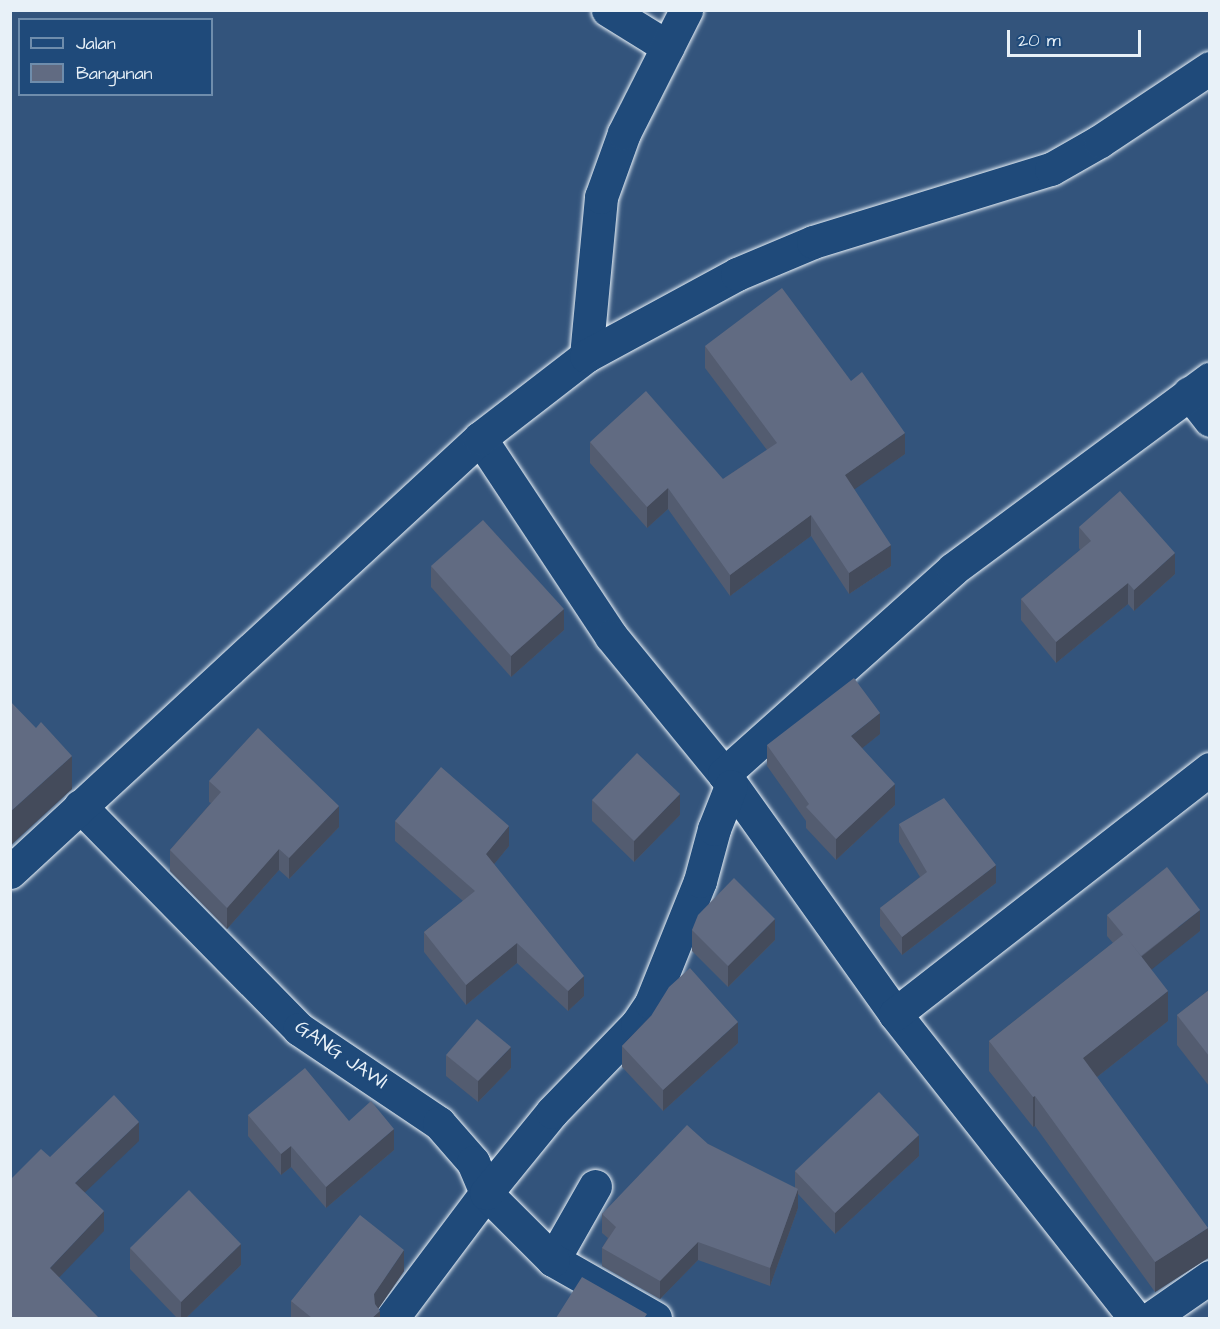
<!DOCTYPE html>
<html>
<head>
<meta charset="utf-8">
<style>
  body { margin:0 }
  #map { position:relative; width:1220px; height:1329px; overflow:hidden; background:#33547c; font-family:"Architects Daughter",sans-serif }
  div>[style] { position:absolute }
  .roads { filter:drop-shadow(0 0 2px #e8f1f8) drop-shadow(0 0 2px #e8f1f8) }
  .minor>* { height:33px; margin:-16.5px; padding:0 16.5px; transform-origin:16.5px; border-radius:16.5px; background:#1f4a7a }
  .wall>* { inset:0; background:#535c70 }
  .shaded-wall>* { inset:0; background:#444b5b }
  .building>* { inset:0; background:#616b82 }
  span { translate:-50% -50%; white-space:nowrap; text-align:center; line-height:1.15; -webkit-text-stroke:4.5px #1f4a7a; paint-order:stroke }
  .street-label { font-size:20px; color:#e8f1f8 }
  .frame { position:absolute; inset:0; border:12px solid #e8f1f8; pointer-events:none }
  .legend { position:absolute; left:18px; top:18px; width:195px; height:78px; box-sizing:border-box; background:#1f4a7a; border:2px solid #6f8dac; margin:0; padding:8px 10px; list-style:none; font-size:18px; color:#e8f1f8 }
  .legend li { display:flex; align-items:center; gap:12px; height:30px }
  .legend b { width:30px; border:2px solid #6f8dac }
  .scale { position:absolute; left:1007px; top:30px; width:134px; height:27px; box-sizing:border-box; border:3px solid #e8f1f8; border-top:0; padding-left:8px; font-size:18px; line-height:21px; white-space:nowrap; color:#e8f1f8; -webkit-text-stroke:4px #1f4a7a; paint-order:stroke }
</style>
</head>
<body>
<div id="map">
  <div class="roads">
    <div class="minor">
      <div style="left:608px;top:10px;width:70px;rotate:31.7deg"></div>
      <div style="left:586px;top:356px;width:160px;rotate:-84.6deg"></div>
      <div style="left:601px;top:197px;width:68px;rotate:-70.2deg"></div>
      <div style="left:624px;top:133px;width:138px;rotate:-63.2deg"></div>
      <div style="left:1189px;top:393px;width:34px;rotate:52deg"></div>
      <div style="left:480px;top:438px;width:237px;rotate:56.5deg"></div>
      <div style="left:611px;top:636px;width:178px;rotate:50.7deg"></div>
      <div style="left:724px;top:774px;width:295px;rotate:54.5deg"></div>
      <div style="left:895px;top:1014px;width:387px;rotate:51.7deg"></div>
      <div style="left:724px;top:774px;width:307px;rotate:-41.8deg"></div>
      <div style="left:953px;top:569px;width:320px;rotate:-36.5deg"></div>
      <div style="left:80px;top:806px;width:313px;rotate:45.5deg"></div>
      <div style="left:299px;top:1029px;width:169px;rotate:33.9deg"></div>
      <div style="left:439px;top:1123px;width:52px;rotate:48.9deg"></div>
      <div style="left:473px;top:1162px;width:34px;rotate:67deg"></div>
      <div style="left:486px;top:1193px;width:156px;rotate:126.9deg"></div>
      <div style="left:10px;top:872px;width:640px;rotate:-42.72deg"></div>
      <div style="left:480px;top:438px;width:134px;rotate:-37.7deg"></div>
      <div style="left:586px;top:356px;width:172px;rotate:-28.5deg"></div>
      <div style="left:737px;top:274px;width:82px;rotate:-22.8deg"></div>
      <div style="left:813px;top:242px;width:249px;rotate:-17.1deg"></div>
      <div style="left:1051px;top:169px;width:56px;rotate:-29.7deg"></div>
      <div style="left:1100px;top:141px;width:132px;rotate:-33.6deg"></div>
      <div style="left:895px;top:1014px;width:399px;rotate:-37.9deg"></div>
      <div style="left:553px;top:1260px;width:85px;rotate:-60.4deg"></div>
      <div style="left:655px;top:1318px;width:117px;rotate:-150.4deg"></div>
      <div style="left:553px;top:1260px;width:95px;rotate:-135deg"></div>
      <div style="left:486px;top:1193px;width:104px;rotate:-50.8deg"></div>
      <div style="left:552px;top:1112px;width:122px;rotate:-46deg"></div>
      <div style="left:637px;top:1024px;width:25px;rotate:-56deg"></div>
      <div style="left:651px;top:1003px;width:131px;rotate:-68.1deg"></div>
      <div style="left:700px;top:881px;width:54px;rotate:-74.9deg"></div>
      <div style="left:714px;top:829px;width:46px;rotate:-68.4deg"></div>
      <div style="left:1151px;top:1318px;width:72px;rotate:-34.8deg"></div>
    </div>
  </div>
  <div class="wall">
    <div style="clip-path:polygon(705px 346px,905px 454px,854px 489px,891px 566px,849px 594px,811px 536px,730px 596px,668px 509px,647px 528px,590px 463px,590px 442px,723px 479px,767px 450px,705px 368px)"></div>
    <div style="clip-path:polygon(1079px 527px,1175px 574px,1134px 611px,1128px 604px,1056px 663px,1021px 620px,1021px 599px,1080px 550px,1079px 548px)"></div>
    <div style="clip-path:polygon(431px 566px,564px 630px,511px 677px,431px 587px)"></div>
    <div style="clip-path:polygon(880px 734px,862px 748px,895px 805px,836px 860px,806px 828px,806px 821px,767px 766px,767px 745px)"></div>
    <div style="clip-path:polygon(209px 781px,339px 827px,289px 879px,279px 870px,227px 929px,170px 871px,170px 850px,211px 803px,209px 802px)"></div>
    <div style="clip-path:polygon(592px 800px,680px 815px,634px 862px,592px 821px)"></div>
    <div style="clip-path:polygon(395px 821px,509px 846px,494px 864px,584px 996px,568px 1011px,517px 963px,466px 1005px,424px 952px,424px 932px,463px 901px,395px 841px)"></div>
    <div style="clip-path:polygon(899px 824px,996px 883px,902px 955px,880px 926px,880px 908px,920px 877px,899px 842px)"></div>
    <div style="clip-path:polygon(1107px 915px,1200px 931px,1151px 969px,1168px 1021px,1097px 1077px,1208px 1258px,1155px 1292px,1035px 1126px,1033px 1127px,989px 1071px,989px 1041px,1113px 943px,1107px 936px)"></div>
    <div style="clip-path:polygon(692px 930px,775px 940px,728px 987px,692px 951px)"></div>
    <div style="clip-path:polygon(1209px 990px,1209px 1086px,1177px 1045px,1177px 1015px)"></div>
    <div style="clip-path:polygon(651px 1016px,738px 1043px,663px 1111px,622px 1067px,622px 1046px)"></div>
    <div style="clip-path:polygon(446px 1055px,511px 1068px,478px 1102px,446px 1076px)"></div>
    <div style="clip-path:polygon(248px 1115px,349px 1121px,394px 1150px,326px 1208px,291px 1167px,281px 1175px,248px 1136px)"></div>
    <div style="clip-path:polygon(708px 1144px,795px 1188px,795px 1171px,919px 1156px,835px 1234px,798px 1194px,798px 1208px,770px 1286px,698px 1260px,660px 1299px,602px 1266px,602px 1248px,608px 1238px,602px 1233px,602px 1214px)"></div>
    <div style="clip-path:polygon(130px 1248px,241px 1265px,186px 1318px,177px 1318px,130px 1269px)"></div>
    <div style="clip-path:polygon(404px 1271px,378px 1309px,380px 1318px,291px 1318px,291px 1301px)"></div>
  </div>
  <div class="shaded-wall">
    <div style="clip-path:polygon(905px 433px,905px 454px,845px 496px,845px 475px)"></div>
    <div style="clip-path:polygon(668px 488px,668px 509px,647px 528px,647px 507px)"></div>
    <div style="clip-path:polygon(811px 515px,811px 536px,730px 596px,730px 575px)"></div>
    <div style="clip-path:polygon(891px 545px,891px 566px,849px 594px,849px 573px)"></div>
    <div style="clip-path:polygon(1175px 553px,1175px 574px,1134px 611px,1134px 590px)"></div>
    <div style="clip-path:polygon(1128px 583px,1128px 604px,1056px 663px,1056px 642px)"></div>
    <div style="clip-path:polygon(564px 609px,564px 630px,511px 677px,511px 656px)"></div>
    <div style="clip-path:polygon(880px 713px,880px 734px,851px 757px,851px 736px)"></div>
    <div style="clip-path:polygon(72px 756px,72px 789px,10px 846px,10px 812px)"></div>
    <div style="clip-path:polygon(895px 784px,895px 805px,836px 860px,836px 839px)"></div>
    <div style="clip-path:polygon(680px 794px,680px 815px,634px 862px,634px 841px)"></div>
    <div style="clip-path:polygon(339px 806px,339px 827px,289px 879px,289px 858px)"></div>
    <div style="clip-path:polygon(509px 826px,509px 846px,486px 874px,486px 854px)"></div>
    <div style="clip-path:polygon(279px 849px,279px 870px,227px 929px,227px 908px)"></div>
    <div style="clip-path:polygon(996px 865px,996px 883px,902px 955px,902px 937px)"></div>
    <div style="clip-path:polygon(1200px 910px,1200px 931px,1141px 978px,1141px 957px)"></div>
    <div style="clip-path:polygon(775px 919px,775px 940px,728px 987px,728px 966px)"></div>
    <div style="clip-path:polygon(517px 943px,517px 963px,466px 1005px,466px 985px)"></div>
    <div style="clip-path:polygon(584px 976px,584px 996px,568px 1011px,568px 991px)"></div>
    <div style="clip-path:polygon(1168px 991px,1168px 1021px,1083px 1088px,1083px 1058px)"></div>
    <div style="clip-path:polygon(738px 1022px,738px 1043px,663px 1111px,663px 1090px)"></div>
    <div style="clip-path:polygon(511px 1047px,511px 1068px,478px 1102px,478px 1081px)"></div>
    <div style="clip-path:polygon(1035px 1096px,1035px 1126px,1033px 1127px,1033px 1097px)"></div>
    <div style="clip-path:polygon(139px 1122px,139px 1141px,75px 1202px,75px 1183px)"></div>
    <div style="clip-path:polygon(394px 1129px,394px 1150px,326px 1208px,326px 1187px)"></div>
    <div style="clip-path:polygon(919px 1135px,919px 1156px,835px 1234px,835px 1213px)"></div>
    <div style="clip-path:polygon(291px 1146px,291px 1167px,281px 1175px,281px 1154px)"></div>
    <div style="clip-path:polygon(798px 1189px,798px 1208px,770px 1286px,770px 1268px)"></div>
    <div style="clip-path:polygon(104px 1211px,104px 1231px,50px 1287px,50px 1268px)"></div>
    <div style="clip-path:polygon(1208px 1228px,1208px 1258px,1155px 1292px,1155px 1262px)"></div>
    <div style="clip-path:polygon(698px 1242px,698px 1260px,660px 1299px,660px 1281px)"></div>
    <div style="clip-path:polygon(241px 1244px,241px 1265px,186px 1318px,181px 1318px,181px 1302px)"></div>
    <div style="clip-path:polygon(404px 1250px,404px 1271px,374px 1315px,374px 1294px)"></div>
    <div style="clip-path:polygon(380px 1311px,380px 1318px,372px 1318px)"></div>
  </div>
  <div class="building">
    <div style="clip-path:polygon(782px 288px,851px 381px,862px 372px,905px 433px,845px 475px,891px 545px,849px 573px,811px 515px,730px 575px,668px 488px,647px 507px,590px 442px,646px 391px,723px 479px,777px 443px,705px 346px)"></div>
    <div style="clip-path:polygon(1120px 491px,1175px 553px,1134px 590px,1128px 583px,1056px 642px,1021px 599px,1091px 541px,1079px 527px)"></div>
    <div style="clip-path:polygon(483px 520px,564px 609px,511px 656px,431px 566px)"></div>
    <div style="clip-path:polygon(854px 678px,880px 713px,851px 736px,895px 784px,836px 839px,806px 807px,809px 804px,767px 745px)"></div>
    <div style="clip-path:polygon(10px 701px,36px 728px,41px 722px,72px 756px,10px 812px)"></div>
    <div style="clip-path:polygon(258px 728px,339px 806px,289px 858px,279px 849px,227px 908px,170px 850px,221px 792px,209px 781px)"></div>
    <div style="clip-path:polygon(637px 753px,680px 794px,634px 841px,592px 800px)"></div>
    <div style="clip-path:polygon(441px 767px,509px 826px,486px 854px,584px 976px,568px 991px,517px 943px,466px 985px,424px 932px,475px 891px,395px 821px)"></div>
    <div style="clip-path:polygon(944px 798px,996px 865px,902px 937px,880px 908px,927px 872px,899px 824px)"></div>
    <div style="clip-path:polygon(1167px 867px,1200px 910px,1141px 956px,1107px 915px)"></div>
    <div style="clip-path:polygon(734px 878px,775px 919px,728px 966px,692px 930px,698px 915px)"></div>
    <div style="clip-path:polygon(1124px 934px,1168px 991px,1083px 1058px,1208px 1228px,1155px 1262px,1035px 1096px,1033px 1097px,989px 1041px)"></div>
    <div style="clip-path:polygon(690px 968px,738px 1022px,663px 1090px,622px 1046px,651px 1016px,669px 987px)"></div>
    <div style="clip-path:polygon(1209px 990px,1209px 1056px,1177px 1015px)"></div>
    <div style="clip-path:polygon(477px 1019px,511px 1047px,478px 1081px,446px 1055px)"></div>
    <div style="clip-path:polygon(305px 1068px,349px 1121px,371px 1101px,394px 1129px,326px 1187px,291px 1146px,281px 1154px,248px 1115px)"></div>
    <div style="clip-path:polygon(879px 1092px,919px 1135px,835px 1213px,795px 1171px)"></div>
    <div style="clip-path:polygon(114px 1095px,139px 1122px,75px 1183px,104px 1211px,50px 1268px,99px 1318px,10px 1318px,10px 1180px,41px 1149px,50px 1157px)"></div>
    <div style="clip-path:polygon(687px 1125px,708px 1144px,798px 1189px,770px 1268px,698px 1242px,660px 1281px,602px 1248px,616px 1227px,602px 1214px)"></div>
    <div style="clip-path:polygon(189px 1190px,241px 1244px,181px 1302px,130px 1248px)"></div>
    <div style="clip-path:polygon(360px 1215px,404px 1250px,374px 1294px,375px 1304px,380px 1311px,372px 1318px,312px 1318px,291px 1301px)"></div>
    <div style="clip-path:polygon(582px 1277px,647px 1314px,645px 1317px,649px 1318px,556px 1318px)"></div>
  </div>
  <div class="street-label">
    <span style="left:341px;top:1055px;rotate:34deg">GANG JAWI</span>
  </div>
  <div class="frame"></div>
  <ul class="legend">
  <li><b style="height:8px;background:#1f4a7a"></b>Jalan</li>
  <li><b style="height:16px;background:#616b82"></b>Bangunan</li>
  </ul>
  <div class="scale">20 m</div>
</div>
</body>
</html>
